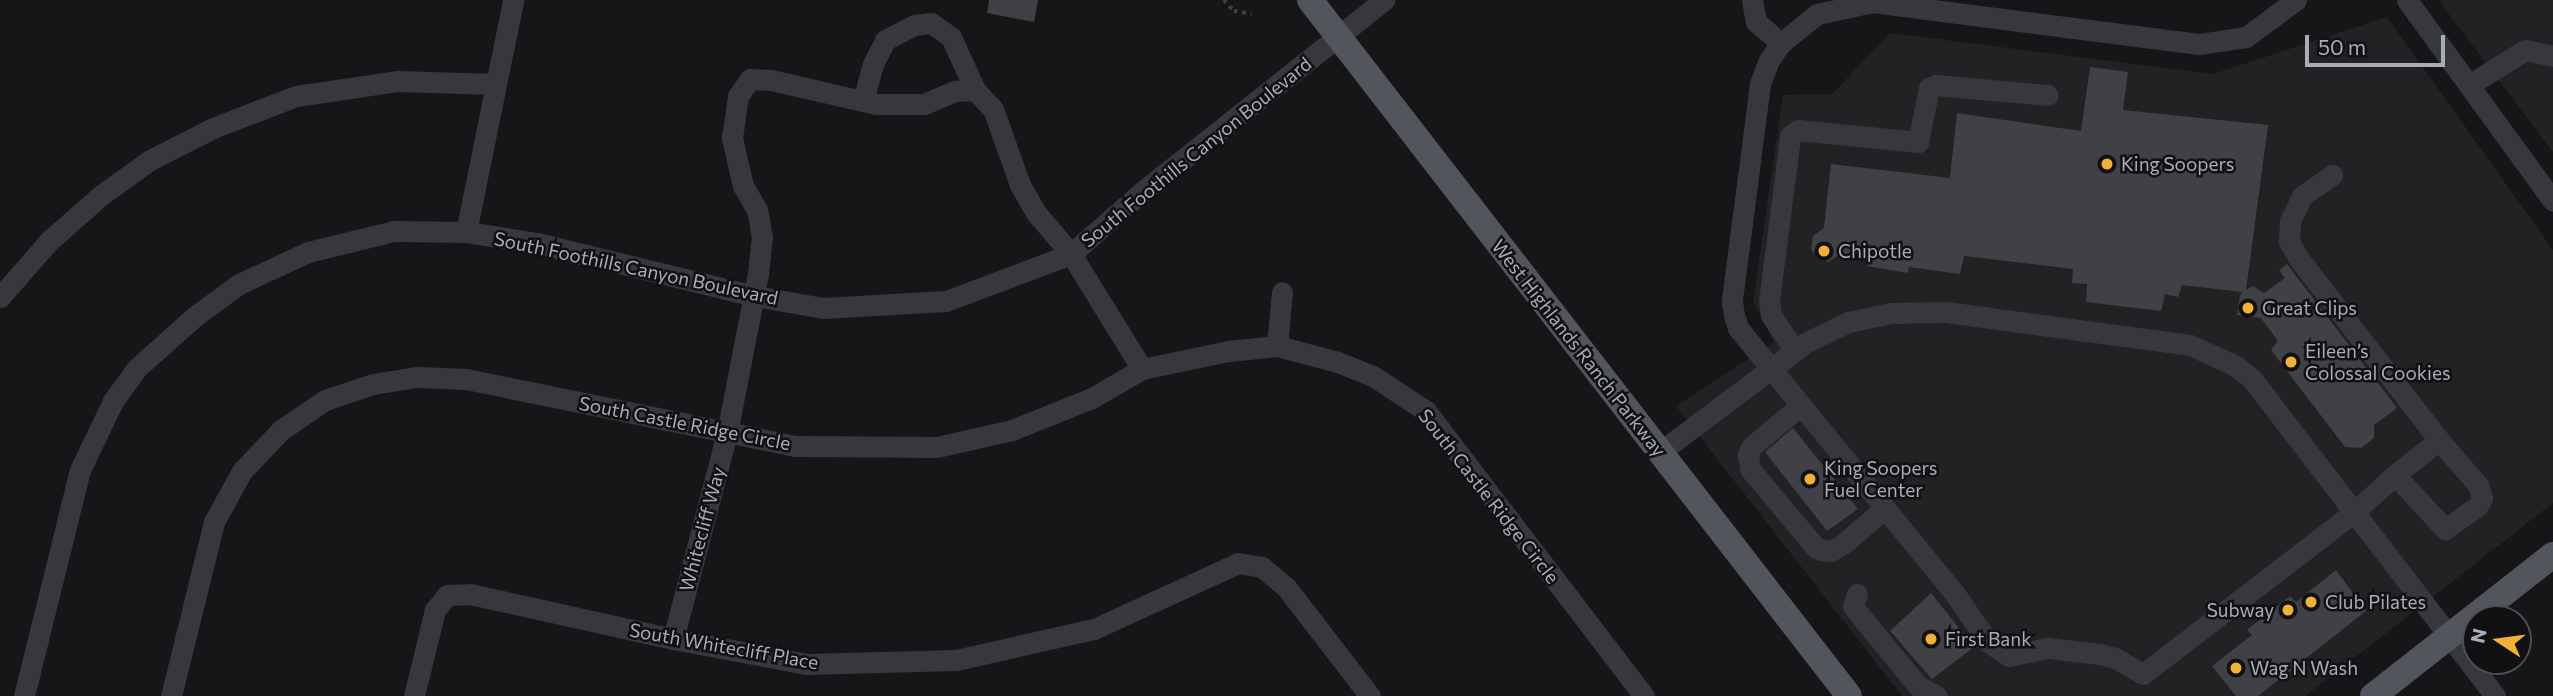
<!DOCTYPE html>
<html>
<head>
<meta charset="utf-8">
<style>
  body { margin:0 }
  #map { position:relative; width:2553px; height:696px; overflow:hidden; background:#161618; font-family:Commissioner,sans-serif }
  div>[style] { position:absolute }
  .built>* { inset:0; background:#222225 }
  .building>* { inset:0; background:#404145 }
  .path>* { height:3.5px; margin-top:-1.75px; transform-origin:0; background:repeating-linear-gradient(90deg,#3d3f44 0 3.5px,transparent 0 8.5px) }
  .minor>* { height:21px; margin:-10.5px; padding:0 10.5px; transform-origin:10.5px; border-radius:10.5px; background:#37383d }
  .major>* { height:26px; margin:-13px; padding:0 13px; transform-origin:13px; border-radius:13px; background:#53555c }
  .dots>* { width:19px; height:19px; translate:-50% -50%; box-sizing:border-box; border:4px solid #111113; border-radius:50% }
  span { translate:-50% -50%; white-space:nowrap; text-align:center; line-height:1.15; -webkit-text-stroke:5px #111113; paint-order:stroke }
  .street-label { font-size:19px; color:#a8adb8 }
  .poi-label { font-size:19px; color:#a8adb8 }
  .left { translate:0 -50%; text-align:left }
  .right { translate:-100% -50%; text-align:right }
  .north { position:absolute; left:2462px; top:605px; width:70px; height:70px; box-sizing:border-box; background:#111113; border:2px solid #4d4f55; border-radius:50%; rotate:283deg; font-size:19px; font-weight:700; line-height:28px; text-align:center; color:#a8adb8 }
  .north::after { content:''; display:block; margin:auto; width:24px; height:32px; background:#f2b134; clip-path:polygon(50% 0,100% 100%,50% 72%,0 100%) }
  .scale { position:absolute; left:2305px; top:35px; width:140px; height:32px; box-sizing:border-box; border:4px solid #a8adb8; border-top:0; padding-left:9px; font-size:21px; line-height:24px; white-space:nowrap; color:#a8adb8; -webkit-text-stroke:5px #111113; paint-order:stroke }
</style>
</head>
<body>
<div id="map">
  <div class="built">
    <div style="clip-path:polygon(2438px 0,2553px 0,2553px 152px)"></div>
    <div style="clip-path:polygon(2387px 17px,2553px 250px,2553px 503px,2305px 696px,1902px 696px,1676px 406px,1774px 342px,1753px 302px,1783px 95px,1832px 94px,1890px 33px,2213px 74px)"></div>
  </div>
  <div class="building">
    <div style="clip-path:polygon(989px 0,1038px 0,1034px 22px,987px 13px)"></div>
    <div style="clip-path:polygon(2090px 67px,2128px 72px,2123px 110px,2268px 125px,2246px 290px,2253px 286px,2264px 293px,2285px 278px,2279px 270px,2287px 264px,2397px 408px,2374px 425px,2374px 438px,2361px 448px,2345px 447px,2271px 350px,2278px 341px,2261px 318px,2237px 315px,2240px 295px,2243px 292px,2182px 285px,2178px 297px,2165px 294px,2161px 311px,2086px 302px,2087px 284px,2072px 283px,2073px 269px,1964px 256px,1960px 274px,1909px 267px,1908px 273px,1867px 266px,1869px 257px,1839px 255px,1828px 262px,1817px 258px,1811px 249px,1813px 236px,1824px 228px,1831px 164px,1950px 178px,1957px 113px,2081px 131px)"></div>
    <div style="clip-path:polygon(1793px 428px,1858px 509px,1827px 531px,1765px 452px)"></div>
    <div style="clip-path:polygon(2336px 570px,2366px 611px,2258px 696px,2236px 696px,2212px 666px,2252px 635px,2247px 630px,2290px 596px,2296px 602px)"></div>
    <div style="clip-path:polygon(1931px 593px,1974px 647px,1932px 679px,1890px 631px)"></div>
  </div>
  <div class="path">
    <div style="left:1224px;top:0;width:15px;rotate:48deg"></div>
    <div style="left:1234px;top:11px;width:18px;rotate:9deg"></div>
  </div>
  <div class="minor">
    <div style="left:1752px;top:0;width:22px;rotate:80deg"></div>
    <div style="left:1756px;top:22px;width:33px;rotate:40deg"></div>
    <div style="left:2296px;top:0;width:62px;rotate:143.5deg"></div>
    <div style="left:2246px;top:37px;width:48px;rotate:171.5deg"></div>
    <div style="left:2199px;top:44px;width:329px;rotate:-172.7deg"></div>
    <div style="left:1873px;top:2px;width:57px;rotate:167.9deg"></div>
    <div style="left:1817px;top:14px;width:46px;rotate:141.1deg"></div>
    <div style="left:1781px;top:43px;width:21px;rotate:125deg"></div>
    <div style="left:1769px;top:60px;width:26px;rotate:111deg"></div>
    <div style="left:1760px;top:84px;width:219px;rotate:97.4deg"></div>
    <div style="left:1732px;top:301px;width:14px;rotate:82deg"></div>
    <div style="left:1734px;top:315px;width:14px;rotate:73deg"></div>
    <div style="left:1738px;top:328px;width:343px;rotate:50.8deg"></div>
    <div style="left:1955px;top:594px;width:58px;rotate:55.5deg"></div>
    <div style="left:1988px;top:642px;width:25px;rotate:34deg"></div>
    <div style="left:2009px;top:656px;width:40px;rotate:-12deg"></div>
    <div style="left:2048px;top:648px;width:52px;rotate:6.6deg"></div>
    <div style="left:2100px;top:654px;width:16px;rotate:15deg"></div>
    <div style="left:2115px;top:658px;width:32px;rotate:30deg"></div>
    <div style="left:2143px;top:674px;width:265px;rotate:-37.5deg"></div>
    <div style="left:2353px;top:513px;width:57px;rotate:-42.1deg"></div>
    <div style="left:2395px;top:475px;width:74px;rotate:47.2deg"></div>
    <div style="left:2445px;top:529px;width:39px;rotate:-35deg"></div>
    <div style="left:2477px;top:507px;width:10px;rotate:-61deg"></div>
    <div style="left:2482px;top:498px;width:14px;rotate:-107deg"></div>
    <div style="left:2478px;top:485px;width:60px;rotate:-130.9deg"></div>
    <div style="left:2439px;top:440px;width:229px;rotate:-127.7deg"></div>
    <div style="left:2299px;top:259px;width:21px;rotate:-119deg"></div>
    <div style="left:2289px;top:241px;width:20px;rotate:-87deg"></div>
    <div style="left:2290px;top:221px;width:28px;rotate:-64deg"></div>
    <div style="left:2302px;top:196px;width:37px;rotate:-35deg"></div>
    <div style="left:2407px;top:0;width:248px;rotate:54deg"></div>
    <div style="left:2469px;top:85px;width:66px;rotate:-32deg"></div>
    <div style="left:2525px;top:50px;width:29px;rotate:12deg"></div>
    <div style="left:863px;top:101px;width:38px;rotate:-75deg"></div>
    <div style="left:873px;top:64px;width:27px;rotate:-63deg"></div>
    <div style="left:885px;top:40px;width:33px;rotate:-27deg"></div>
    <div style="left:914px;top:25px;width:17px;rotate:-7deg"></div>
    <div style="left:931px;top:23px;width:24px;rotate:35deg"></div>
    <div style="left:951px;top:37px;width:58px;rotate:65.6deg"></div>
    <div style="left:466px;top:232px;width:237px;rotate:-78.5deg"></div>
    <div style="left:0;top:297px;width:74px;rotate:-48.8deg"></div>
    <div style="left:49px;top:241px;width:68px;rotate:-41.4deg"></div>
    <div style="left:100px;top:196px;width:62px;rotate:-35.8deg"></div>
    <div style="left:150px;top:160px;width:71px;rotate:-26.9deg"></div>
    <div style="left:213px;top:128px;width:89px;rotate:-21.1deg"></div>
    <div style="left:296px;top:96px;width:102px;rotate:-8.4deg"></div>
    <div style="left:397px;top:81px;width:97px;rotate:1.8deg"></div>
    <div style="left:1277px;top:346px;width:54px;rotate:-84.7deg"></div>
    <div style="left:1795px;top:351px;width:43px;rotate:-123.7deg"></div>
    <div style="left:1771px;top:315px;width:14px;rotate:-98deg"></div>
    <div style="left:1769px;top:301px;width:166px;rotate:-82.7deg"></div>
    <div style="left:1790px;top:136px;width:10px;rotate:-37deg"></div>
    <div style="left:1798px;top:130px;width:121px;rotate:5.7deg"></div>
    <div style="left:1918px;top:142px;width:55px;rotate:-78.5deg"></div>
    <div style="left:1929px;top:88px;width:8px;rotate:-23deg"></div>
    <div style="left:1936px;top:85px;width:112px;rotate:5.1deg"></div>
    <div style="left:1801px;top:405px;width:65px;rotate:140deg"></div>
    <div style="left:1751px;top:447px;width:8px;rotate:113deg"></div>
    <div style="left:1748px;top:454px;width:15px;rotate:82deg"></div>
    <div style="left:1750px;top:469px;width:103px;rotate:50.1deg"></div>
    <div style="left:1816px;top:548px;width:5px;rotate:22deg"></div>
    <div style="left:1821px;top:550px;width:10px;rotate:6deg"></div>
    <div style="left:1831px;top:551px;width:14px;rotate:-30deg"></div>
    <div style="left:1843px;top:544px;width:55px;rotate:-40.6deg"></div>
    <div style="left:1660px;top:452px;width:181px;rotate:-36.9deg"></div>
    <div style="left:1805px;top:343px;width:48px;rotate:-26deg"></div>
    <div style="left:1848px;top:322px;width:44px;rotate:-11.8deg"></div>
    <div style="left:1891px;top:313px;width:55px;rotate:-1deg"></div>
    <div style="left:1946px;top:312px;width:246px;rotate:7.7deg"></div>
    <div style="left:2190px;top:345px;width:51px;rotate:24.5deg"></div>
    <div style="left:2236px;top:366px;width:21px;rotate:39deg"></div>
    <div style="left:2252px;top:379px;width:399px;rotate:52.5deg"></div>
    <div style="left:2395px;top:475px;width:56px;rotate:-38.5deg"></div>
    <div style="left:1857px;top:594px;width:13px;rotate:108deg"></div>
    <div style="left:1853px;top:606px;width:16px;rotate:52deg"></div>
    <div style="left:1863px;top:619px;width:87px;rotate:50.6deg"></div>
    <div style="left:1918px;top:686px;width:21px;rotate:28deg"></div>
    <div style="left:673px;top:639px;width:213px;rotate:-75.3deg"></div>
    <div style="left:727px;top:433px;width:162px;rotate:-79deg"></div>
    <div style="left:758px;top:274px;width:37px;rotate:-84deg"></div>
    <div style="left:762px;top:237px;width:27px;rotate:-100deg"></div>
    <div style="left:757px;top:210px;width:28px;rotate:-120deg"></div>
    <div style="left:743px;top:186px;width:49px;rotate:-102.9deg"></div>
    <div style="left:732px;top:138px;width:42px;rotate:-81.9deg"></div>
    <div style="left:738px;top:96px;width:21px;rotate:-55deg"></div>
    <div style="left:750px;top:79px;width:21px;rotate:3deg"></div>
    <div style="left:771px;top:80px;width:108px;rotate:12.9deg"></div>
    <div style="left:876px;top:104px;width:48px"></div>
    <div style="left:924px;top:104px;width:34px;rotate:-23deg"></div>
    <div style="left:955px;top:91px;width:20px;rotate:-3deg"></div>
    <div style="left:975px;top:90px;width:26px;rotate:47deg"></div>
    <div style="left:993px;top:109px;width:81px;rotate:70.4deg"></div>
    <div style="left:1020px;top:185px;width:34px;rotate:60deg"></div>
    <div style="left:1037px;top:214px;width:52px;rotate:49.6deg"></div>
    <div style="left:1071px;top:254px;width:135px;rotate:58.3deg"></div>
    <div style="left:24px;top:696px;width:233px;rotate:-76.1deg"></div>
    <div style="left:80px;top:470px;width:76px;rotate:-64.4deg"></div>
    <div style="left:113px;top:401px;width:41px;rotate:-54deg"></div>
    <div style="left:137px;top:368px;width:76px;rotate:-41.8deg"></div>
    <div style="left:194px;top:317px;width:56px;rotate:-36.3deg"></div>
    <div style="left:239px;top:284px;width:76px;rotate:-24.9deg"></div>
    <div style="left:308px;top:252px;width:89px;rotate:-13.7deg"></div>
    <div style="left:394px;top:231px;width:72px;rotate:0.8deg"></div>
    <div style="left:466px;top:232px;width:72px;rotate:8.8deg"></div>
    <div style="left:537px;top:243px;width:224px;rotate:13.7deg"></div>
    <div style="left:755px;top:296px;width:69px;rotate:10deg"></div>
    <div style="left:823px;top:308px;width:123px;rotate:-3.3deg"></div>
    <div style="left:946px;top:301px;width:134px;rotate:-20.6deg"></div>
    <div style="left:1071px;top:254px;width:96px;rotate:-41.2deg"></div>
    <div style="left:1143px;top:191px;width:308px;rotate:-38.4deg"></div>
    <div style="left:171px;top:696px;width:179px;rotate:-76.1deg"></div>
    <div style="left:214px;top:522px;width:58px;rotate:-61.2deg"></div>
    <div style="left:242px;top:471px;width:57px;rotate:-46.4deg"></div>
    <div style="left:281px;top:430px;width:53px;rotate:-34.3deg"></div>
    <div style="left:325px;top:400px;width:51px;rotate:-18.4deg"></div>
    <div style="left:373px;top:384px;width:45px;rotate:-9deg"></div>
    <div style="left:417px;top:377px;width:49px;rotate:2.3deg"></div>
    <div style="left:466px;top:379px;width:335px;rotate:11.5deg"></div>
    <div style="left:794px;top:446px;width:143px;rotate:0.4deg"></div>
    <div style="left:937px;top:447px;width:77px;rotate:-12.8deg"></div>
    <div style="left:1012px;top:430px;width:86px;rotate:-21.8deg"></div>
    <div style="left:1092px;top:398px;width:58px;rotate:-30.1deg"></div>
    <div style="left:1142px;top:369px;width:88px;rotate:-11.8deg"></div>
    <div style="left:1228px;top:351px;width:49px;rotate:-5.8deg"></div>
    <div style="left:1277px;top:346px;width:63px;rotate:14.7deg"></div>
    <div style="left:1338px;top:362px;width:38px;rotate:22deg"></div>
    <div style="left:1373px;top:376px;width:64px;rotate:33.4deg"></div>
    <div style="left:1426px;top:411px;width:359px;rotate:52.6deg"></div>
    <div style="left:414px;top:696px;width:89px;rotate:-76.3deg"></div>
    <div style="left:435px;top:610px;width:19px;rotate:-51deg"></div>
    <div style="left:447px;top:595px;width:23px;rotate:-2deg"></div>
    <div style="left:470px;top:594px;width:208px;rotate:12.5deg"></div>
    <div style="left:673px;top:639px;width:135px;rotate:10.6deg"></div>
    <div style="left:806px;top:664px;width:150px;rotate:-1.5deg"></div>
    <div style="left:956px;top:660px;width:141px;rotate:-12.7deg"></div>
    <div style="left:1094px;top:629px;width:158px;rotate:-24.6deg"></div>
    <div style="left:1238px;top:563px;width:24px;rotate:9deg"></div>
    <div style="left:1262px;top:567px;width:31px;rotate:40deg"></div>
    <div style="left:1286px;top:587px;width:138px;rotate:52.4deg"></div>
  </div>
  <div class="major">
    <div style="left:1310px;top:0;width:880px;rotate:52.24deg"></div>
    <div style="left:2373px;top:696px;width:229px;rotate:-38.1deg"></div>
  </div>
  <div class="dots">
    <div style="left:2107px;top:164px;background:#f2b134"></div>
    <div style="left:1824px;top:251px;background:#f2b134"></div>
    <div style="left:2248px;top:308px;background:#f2b134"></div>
    <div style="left:2291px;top:362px;background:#f2b134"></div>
    <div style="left:1810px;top:479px;background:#f2b134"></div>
    <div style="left:2311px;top:602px;background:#f2b134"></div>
    <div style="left:2288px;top:610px;background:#f2b134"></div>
    <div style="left:1931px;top:639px;background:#f2b134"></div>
    <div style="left:2236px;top:668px;background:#f2b134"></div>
  </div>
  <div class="street-label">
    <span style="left:1196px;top:152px;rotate:-39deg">South Foothills Canyon Boulevard</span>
    <span style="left:636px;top:268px;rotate:12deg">South Foothills Canyon Boulevard</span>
    <span style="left:1579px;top:348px;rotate:52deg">West Highlands Ranch Parkway</span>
    <span style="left:685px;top:423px;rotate:11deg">South Castle Ridge Circle</span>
    <span style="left:1489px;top:496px;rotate:52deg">South Castle Ridge Circle</span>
    <span style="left:702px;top:529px;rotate:-75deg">Whitecliff Way</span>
    <span style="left:724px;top:646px;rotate:10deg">South Whitecliff Place</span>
  </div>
  <div class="poi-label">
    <span class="left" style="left:2121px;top:164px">King Soopers</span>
    <span class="left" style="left:1838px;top:251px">Chipotle</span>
    <span class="left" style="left:2262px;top:308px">Great Clips</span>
    <span class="left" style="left:2305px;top:362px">Eileen’s<br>Colossal Cookies</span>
    <span class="left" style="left:1824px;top:479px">King Soopers<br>Fuel Center</span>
    <span class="left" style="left:2325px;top:602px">Club Pilates</span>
    <span class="right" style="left:2274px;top:610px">Subway</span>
    <span class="left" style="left:1945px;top:639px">First Bank</span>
    <span class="left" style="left:2250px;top:668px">Wag N Wash</span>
  </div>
  <div class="north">N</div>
  <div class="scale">50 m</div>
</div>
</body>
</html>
